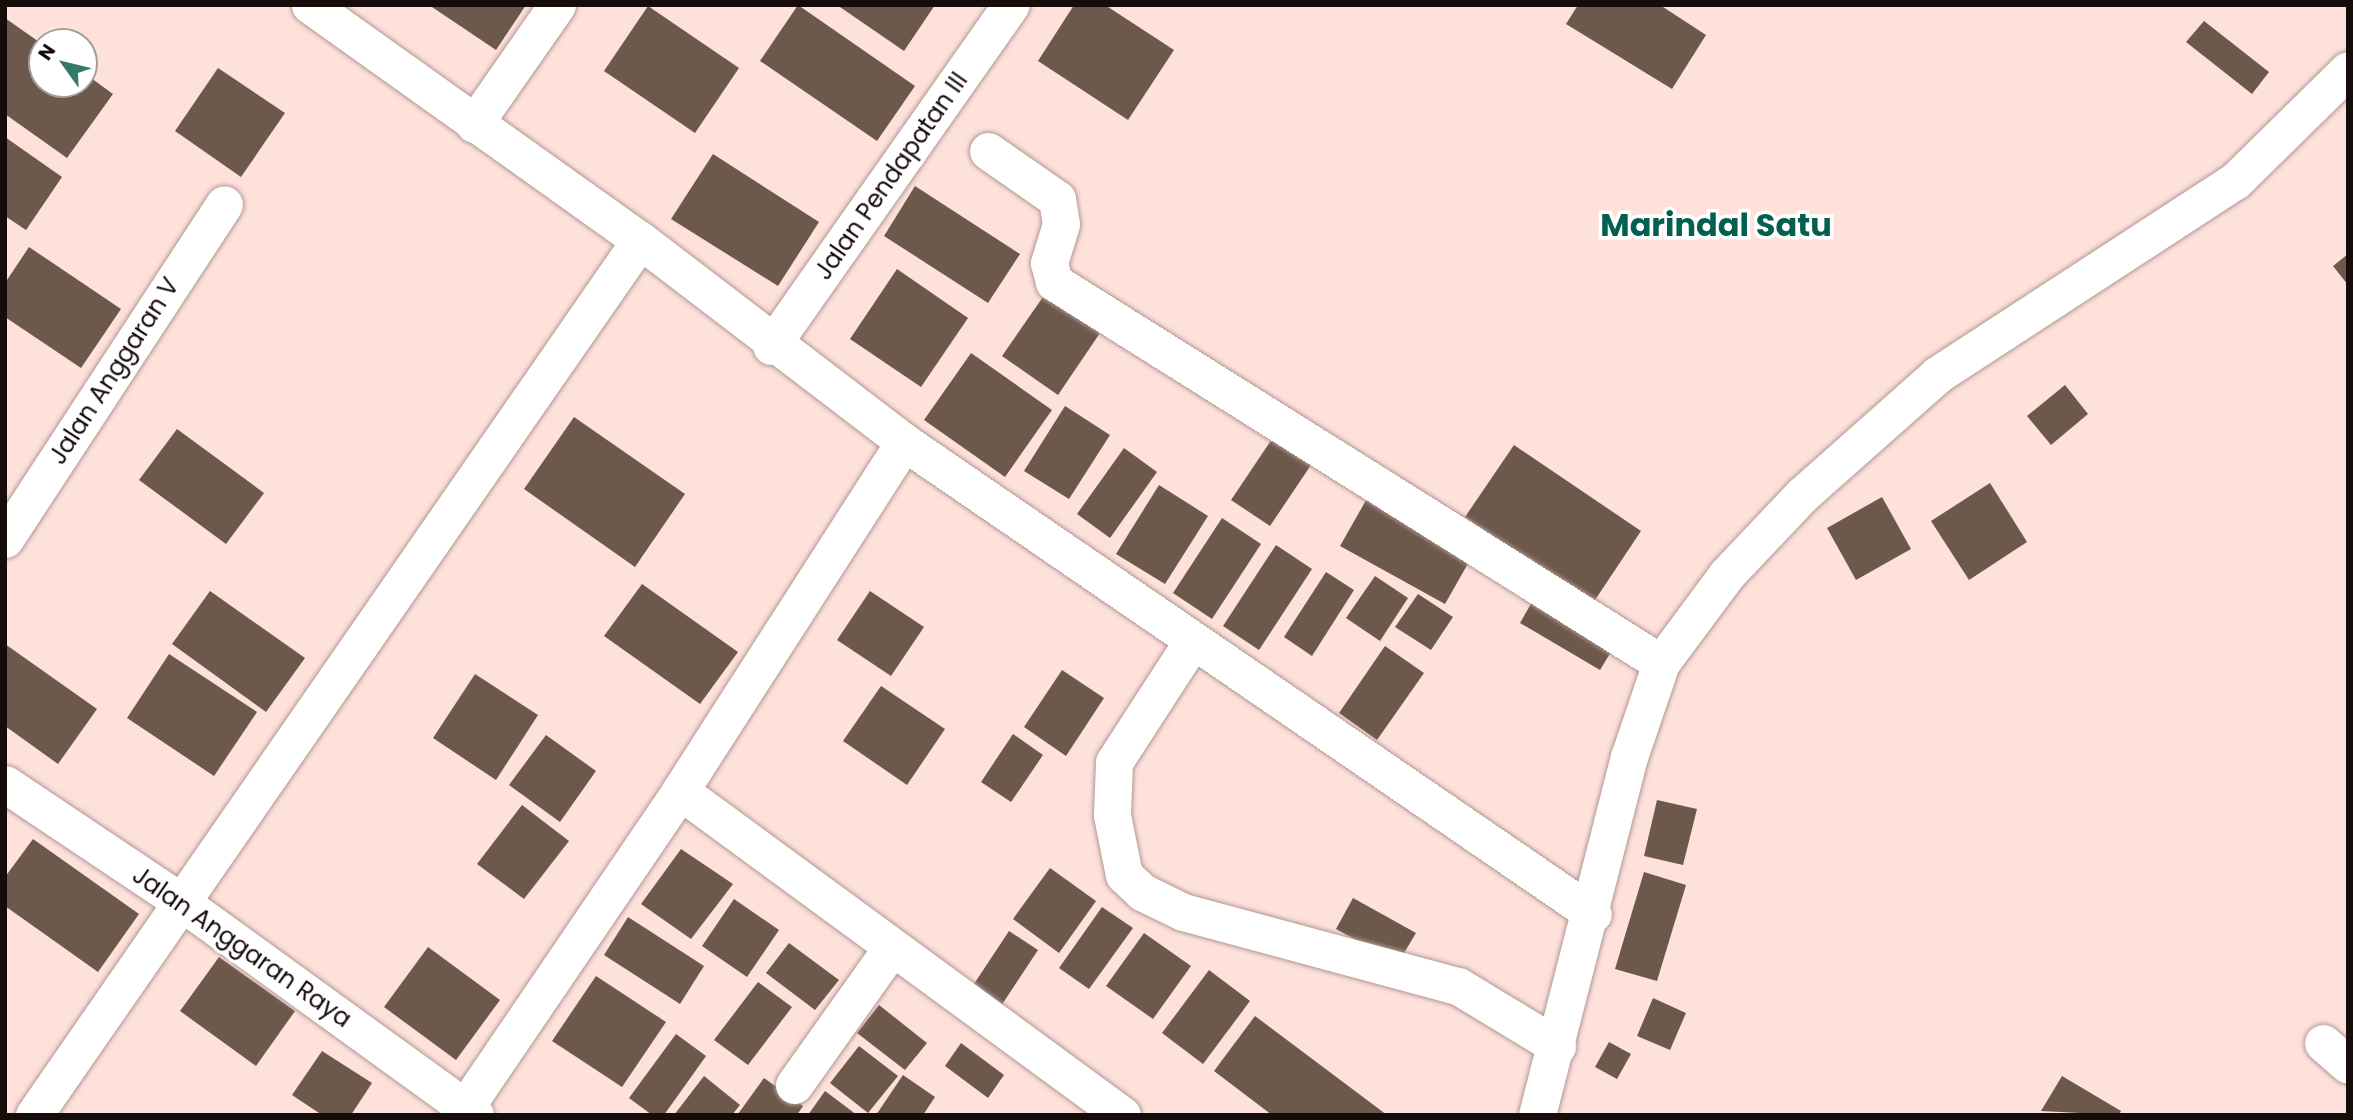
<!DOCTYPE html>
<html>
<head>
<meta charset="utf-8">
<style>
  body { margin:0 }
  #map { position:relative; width:2353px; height:1120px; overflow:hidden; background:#fee1db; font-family:Poppins,sans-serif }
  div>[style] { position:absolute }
  .building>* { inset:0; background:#6c594b }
  .roads { filter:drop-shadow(0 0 2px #b29792) drop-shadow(0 0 2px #b29792) }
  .minor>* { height:37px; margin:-18.5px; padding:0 18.5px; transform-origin:18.5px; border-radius:18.5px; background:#fff }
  span { translate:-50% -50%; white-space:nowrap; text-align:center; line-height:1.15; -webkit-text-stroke:7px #fff; paint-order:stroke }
  .street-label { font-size:24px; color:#160d0b }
  .district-label { font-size:32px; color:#036050; font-weight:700 }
  .frame { position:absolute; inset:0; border:7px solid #160d0b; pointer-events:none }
  .north { position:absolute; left:28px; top:28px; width:70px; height:70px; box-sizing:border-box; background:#fff; border:2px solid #a29e9d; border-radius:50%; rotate:304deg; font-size:19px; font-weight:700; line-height:28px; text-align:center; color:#160d0b }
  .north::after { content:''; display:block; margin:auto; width:24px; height:32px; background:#36796a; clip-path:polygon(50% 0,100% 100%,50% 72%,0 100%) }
</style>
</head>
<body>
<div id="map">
  <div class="building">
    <div style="clip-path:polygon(429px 5px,526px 5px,496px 50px)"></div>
    <div style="clip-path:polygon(798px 5px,915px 86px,877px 141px,760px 61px)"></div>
    <div style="clip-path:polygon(837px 5px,935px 5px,904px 51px)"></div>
    <div style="clip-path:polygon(1074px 5px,1105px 5px,1174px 50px,1128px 120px,1038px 61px)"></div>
    <div style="clip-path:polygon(1578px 5px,1660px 5px,1706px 35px,1672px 89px,1566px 24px)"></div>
    <div style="clip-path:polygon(648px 6px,739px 68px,695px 133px,604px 71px)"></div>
    <div style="clip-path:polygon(5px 18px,42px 44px,42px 84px,84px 84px,84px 73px,113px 94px,67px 158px,5px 114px)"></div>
    <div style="clip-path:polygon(2204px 21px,2269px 72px,2252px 94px,2186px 42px)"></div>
    <div style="clip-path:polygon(218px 68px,285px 113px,241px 177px,175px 131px)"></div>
    <div style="clip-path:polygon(5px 137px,62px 177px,26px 230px,5px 216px)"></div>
    <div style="clip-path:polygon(713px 154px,819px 222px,778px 286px,671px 219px)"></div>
    <div style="clip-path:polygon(915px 186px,1020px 254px,988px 303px,884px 236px)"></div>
    <div style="clip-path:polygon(29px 247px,121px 309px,81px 368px,5px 317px,5px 283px)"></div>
    <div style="clip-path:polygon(2348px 254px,2348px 285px,2333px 266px)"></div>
    <div style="clip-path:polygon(897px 269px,968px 318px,921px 387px,850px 339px)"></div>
    <div style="clip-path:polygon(1045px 294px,1100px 333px,1058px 395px,1002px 356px)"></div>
    <div style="clip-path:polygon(971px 353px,1052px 410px,1005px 477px,924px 420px)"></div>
    <div style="clip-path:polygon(2065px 385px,2088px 414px,2051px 445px,2027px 416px)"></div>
    <div style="clip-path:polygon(1065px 406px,1110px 435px,1069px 499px,1024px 471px)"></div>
    <div style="clip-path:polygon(574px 417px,685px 494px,635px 567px,524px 489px)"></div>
    <div style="clip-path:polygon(177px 429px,264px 493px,226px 544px,139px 480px)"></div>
    <div style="clip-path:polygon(1272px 439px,1311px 465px,1270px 526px,1231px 500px)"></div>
    <div style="clip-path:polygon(1514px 445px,1641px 531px,1593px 603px,1465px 517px)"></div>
    <div style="clip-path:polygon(1124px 448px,1157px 472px,1110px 538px,1077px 514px)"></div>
    <div style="clip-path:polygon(1990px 483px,2027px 542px,1969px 580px,1931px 521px)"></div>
    <div style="clip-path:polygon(1159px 485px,1208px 516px,1165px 584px,1116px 554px)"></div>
    <div style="clip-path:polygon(1369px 495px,1474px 553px,1445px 604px,1340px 546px)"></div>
    <div style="clip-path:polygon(1882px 497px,1911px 549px,1856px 580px,1827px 528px)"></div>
    <div style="clip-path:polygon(1222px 518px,1261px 544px,1212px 619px,1173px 593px)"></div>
    <div style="clip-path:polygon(1276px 545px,1312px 569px,1259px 650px,1223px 626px)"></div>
    <div style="clip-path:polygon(1326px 572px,1354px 590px,1312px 656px,1284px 637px)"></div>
    <div style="clip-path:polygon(1375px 576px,1408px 598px,1380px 641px,1346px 618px)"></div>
    <div style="clip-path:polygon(642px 584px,738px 652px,700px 704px,604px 636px)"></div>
    <div style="clip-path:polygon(210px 591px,305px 658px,266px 712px,172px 644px)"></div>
    <div style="clip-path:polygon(870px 591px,924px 627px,891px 676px,837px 640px)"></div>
    <div style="clip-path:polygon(1418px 594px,1453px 617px,1431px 650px,1395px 627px)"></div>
    <div style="clip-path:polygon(1536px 595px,1617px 642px,1600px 670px,1520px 623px)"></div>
    <div style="clip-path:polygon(5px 644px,97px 709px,58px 764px,5px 726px)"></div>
    <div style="clip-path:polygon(1385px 646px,1424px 673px,1377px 740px,1339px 713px)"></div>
    <div style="clip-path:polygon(169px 654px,257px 712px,214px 776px,127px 718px)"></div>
    <div style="clip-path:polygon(1062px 670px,1104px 698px,1066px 756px,1024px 727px)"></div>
    <div style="clip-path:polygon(475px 674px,538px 715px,496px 780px,433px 738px)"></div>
    <div style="clip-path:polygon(881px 686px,945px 729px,907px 785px,843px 741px)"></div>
    <div style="clip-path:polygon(1013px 734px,1043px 755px,1011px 802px,981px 782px)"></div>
    <div style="clip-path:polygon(546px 735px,596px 771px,560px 822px,509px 785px)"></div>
    <div style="clip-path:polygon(1657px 800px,1697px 809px,1683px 865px,1644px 856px)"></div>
    <div style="clip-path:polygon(522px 805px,569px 841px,524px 899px,477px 864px)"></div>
    <div style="clip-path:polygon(33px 839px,139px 914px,98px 972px,5px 906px,5px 877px)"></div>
    <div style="clip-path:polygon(681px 849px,733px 884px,691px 939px,641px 904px)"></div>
    <div style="clip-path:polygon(1050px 868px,1096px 901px,1059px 953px,1013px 919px)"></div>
    <div style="clip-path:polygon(1644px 872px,1686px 885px,1657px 981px,1615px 969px)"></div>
    <div style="clip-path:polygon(1353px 898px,1416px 933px,1398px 963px,1336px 929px)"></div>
    <div style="clip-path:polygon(734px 899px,779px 930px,747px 977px,702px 946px)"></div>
    <div style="clip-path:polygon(1102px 907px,1133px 928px,1089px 989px,1059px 968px)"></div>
    <div style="clip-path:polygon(628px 917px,704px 966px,680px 1004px,604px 955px)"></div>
    <div style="clip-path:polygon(1009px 931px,1038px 950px,999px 1009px,970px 990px)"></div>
    <div style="clip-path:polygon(1144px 933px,1191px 966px,1153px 1019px,1106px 986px)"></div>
    <div style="clip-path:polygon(789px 943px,839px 980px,815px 1010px,766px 973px)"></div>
    <div style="clip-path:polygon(428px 947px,500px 1000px,456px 1060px,384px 1007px)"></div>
    <div style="clip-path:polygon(219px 957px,295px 1011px,256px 1066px,180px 1011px)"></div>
    <div style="clip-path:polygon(1209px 970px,1250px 1001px,1203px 1064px,1162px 1033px)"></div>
    <div style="clip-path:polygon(596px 976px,666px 1022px,622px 1087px,552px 1041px)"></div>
    <div style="clip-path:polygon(758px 982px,792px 1007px,748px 1065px,714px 1040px)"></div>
    <div style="clip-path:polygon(1653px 998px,1686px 1013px,1670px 1050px,1637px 1036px)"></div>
    <div style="clip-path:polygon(879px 1005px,927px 1043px,905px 1070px,857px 1033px)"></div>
    <div style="clip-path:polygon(1255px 1016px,1387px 1115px,1272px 1115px,1214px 1071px)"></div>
    <div style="clip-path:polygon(676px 1034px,706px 1056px,664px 1115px,652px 1115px,629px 1098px)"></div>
    <div style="clip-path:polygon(1609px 1042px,1631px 1054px,1617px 1079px,1595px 1067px)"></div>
    <div style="clip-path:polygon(961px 1043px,1004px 1075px,988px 1098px,945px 1066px)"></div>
    <div style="clip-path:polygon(859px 1046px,898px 1076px,868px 1113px,830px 1083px)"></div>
    <div style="clip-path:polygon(322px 1051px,372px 1083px,351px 1115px,322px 1115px,292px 1095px)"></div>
    <div style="clip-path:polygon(903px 1075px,935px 1097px,923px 1115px,876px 1115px)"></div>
    <div style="clip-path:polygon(704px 1076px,740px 1105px,732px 1115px,674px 1115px)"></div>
    <div style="clip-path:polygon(2062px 1076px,2121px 1111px,2119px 1115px,2041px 1111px)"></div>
    <div style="clip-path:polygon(764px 1078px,803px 1106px,797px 1115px,738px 1114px)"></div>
    <div style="clip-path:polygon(825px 1091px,857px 1115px,808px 1115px)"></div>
  </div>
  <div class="roads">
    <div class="minor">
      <div style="left:310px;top:5px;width:405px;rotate:35.5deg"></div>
      <div style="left:640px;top:240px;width:332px;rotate:37.4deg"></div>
      <div style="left:904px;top:442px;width:835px;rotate:34.41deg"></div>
      <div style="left:474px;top:124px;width:145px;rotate:-55.1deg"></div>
      <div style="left:988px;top:151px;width:84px;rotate:34.8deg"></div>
      <div style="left:1057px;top:199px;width:25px;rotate:81deg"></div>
      <div style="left:1061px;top:224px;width:41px;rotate:107.1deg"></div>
      <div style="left:1049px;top:263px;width:20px;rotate:75deg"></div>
      <div style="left:1054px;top:282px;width:717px;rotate:32.12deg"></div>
      <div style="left:771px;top:346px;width:417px;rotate:-54.9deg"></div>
      <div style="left:5px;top:539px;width:400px;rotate:-56.8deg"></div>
      <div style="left:1193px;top:640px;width:145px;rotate:122.9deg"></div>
      <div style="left:1114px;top:762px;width:53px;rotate:92.2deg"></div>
      <div style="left:1112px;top:815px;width:61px;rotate:78.7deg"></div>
      <div style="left:1124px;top:875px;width:25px;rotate:43deg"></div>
      <div style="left:1142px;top:892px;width:46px;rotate:26deg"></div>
      <div style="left:1183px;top:912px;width:285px;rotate:15.1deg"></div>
      <div style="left:1458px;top:986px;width:116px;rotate:31.2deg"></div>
      <div style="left:5px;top:784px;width:207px;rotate:33.8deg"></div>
      <div style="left:177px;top:899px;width:368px;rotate:35.9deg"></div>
      <div style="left:680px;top:791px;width:548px;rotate:36.24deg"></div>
      <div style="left:2323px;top:1043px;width:33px;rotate:41deg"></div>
      <div style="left:794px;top:1085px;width:169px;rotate:-54.6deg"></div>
      <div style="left:34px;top:1115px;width:1064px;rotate:-55.29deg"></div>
      <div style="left:460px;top:1115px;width:392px;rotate:-55.8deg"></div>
      <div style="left:680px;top:791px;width:415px;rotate:-57.3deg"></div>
      <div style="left:1537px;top:1115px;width:370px;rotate:-75.6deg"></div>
      <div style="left:1629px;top:757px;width:99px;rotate:-71.2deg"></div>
      <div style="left:1661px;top:663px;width:111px;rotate:-53.4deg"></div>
      <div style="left:1727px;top:574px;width:109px;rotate:-46.5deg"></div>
      <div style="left:1802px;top:495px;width:181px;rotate:-41.6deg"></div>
      <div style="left:1937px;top:375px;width:356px;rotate:-33.1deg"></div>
      <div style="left:2235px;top:181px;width:158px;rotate:-44.5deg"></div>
    </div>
  </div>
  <div class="street-label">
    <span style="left:891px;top:176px;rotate:-55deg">Jalan Pendapatan III</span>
    <span style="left:114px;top:371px;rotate:-57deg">Jalan Anggaran V</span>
    <span style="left:242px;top:947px;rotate:35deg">Jalan Anggaran Raya</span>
  </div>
  <div class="district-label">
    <span style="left:1716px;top:225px">Marindal Satu</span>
  </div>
  <div class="frame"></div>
  <div class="north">N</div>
</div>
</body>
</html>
